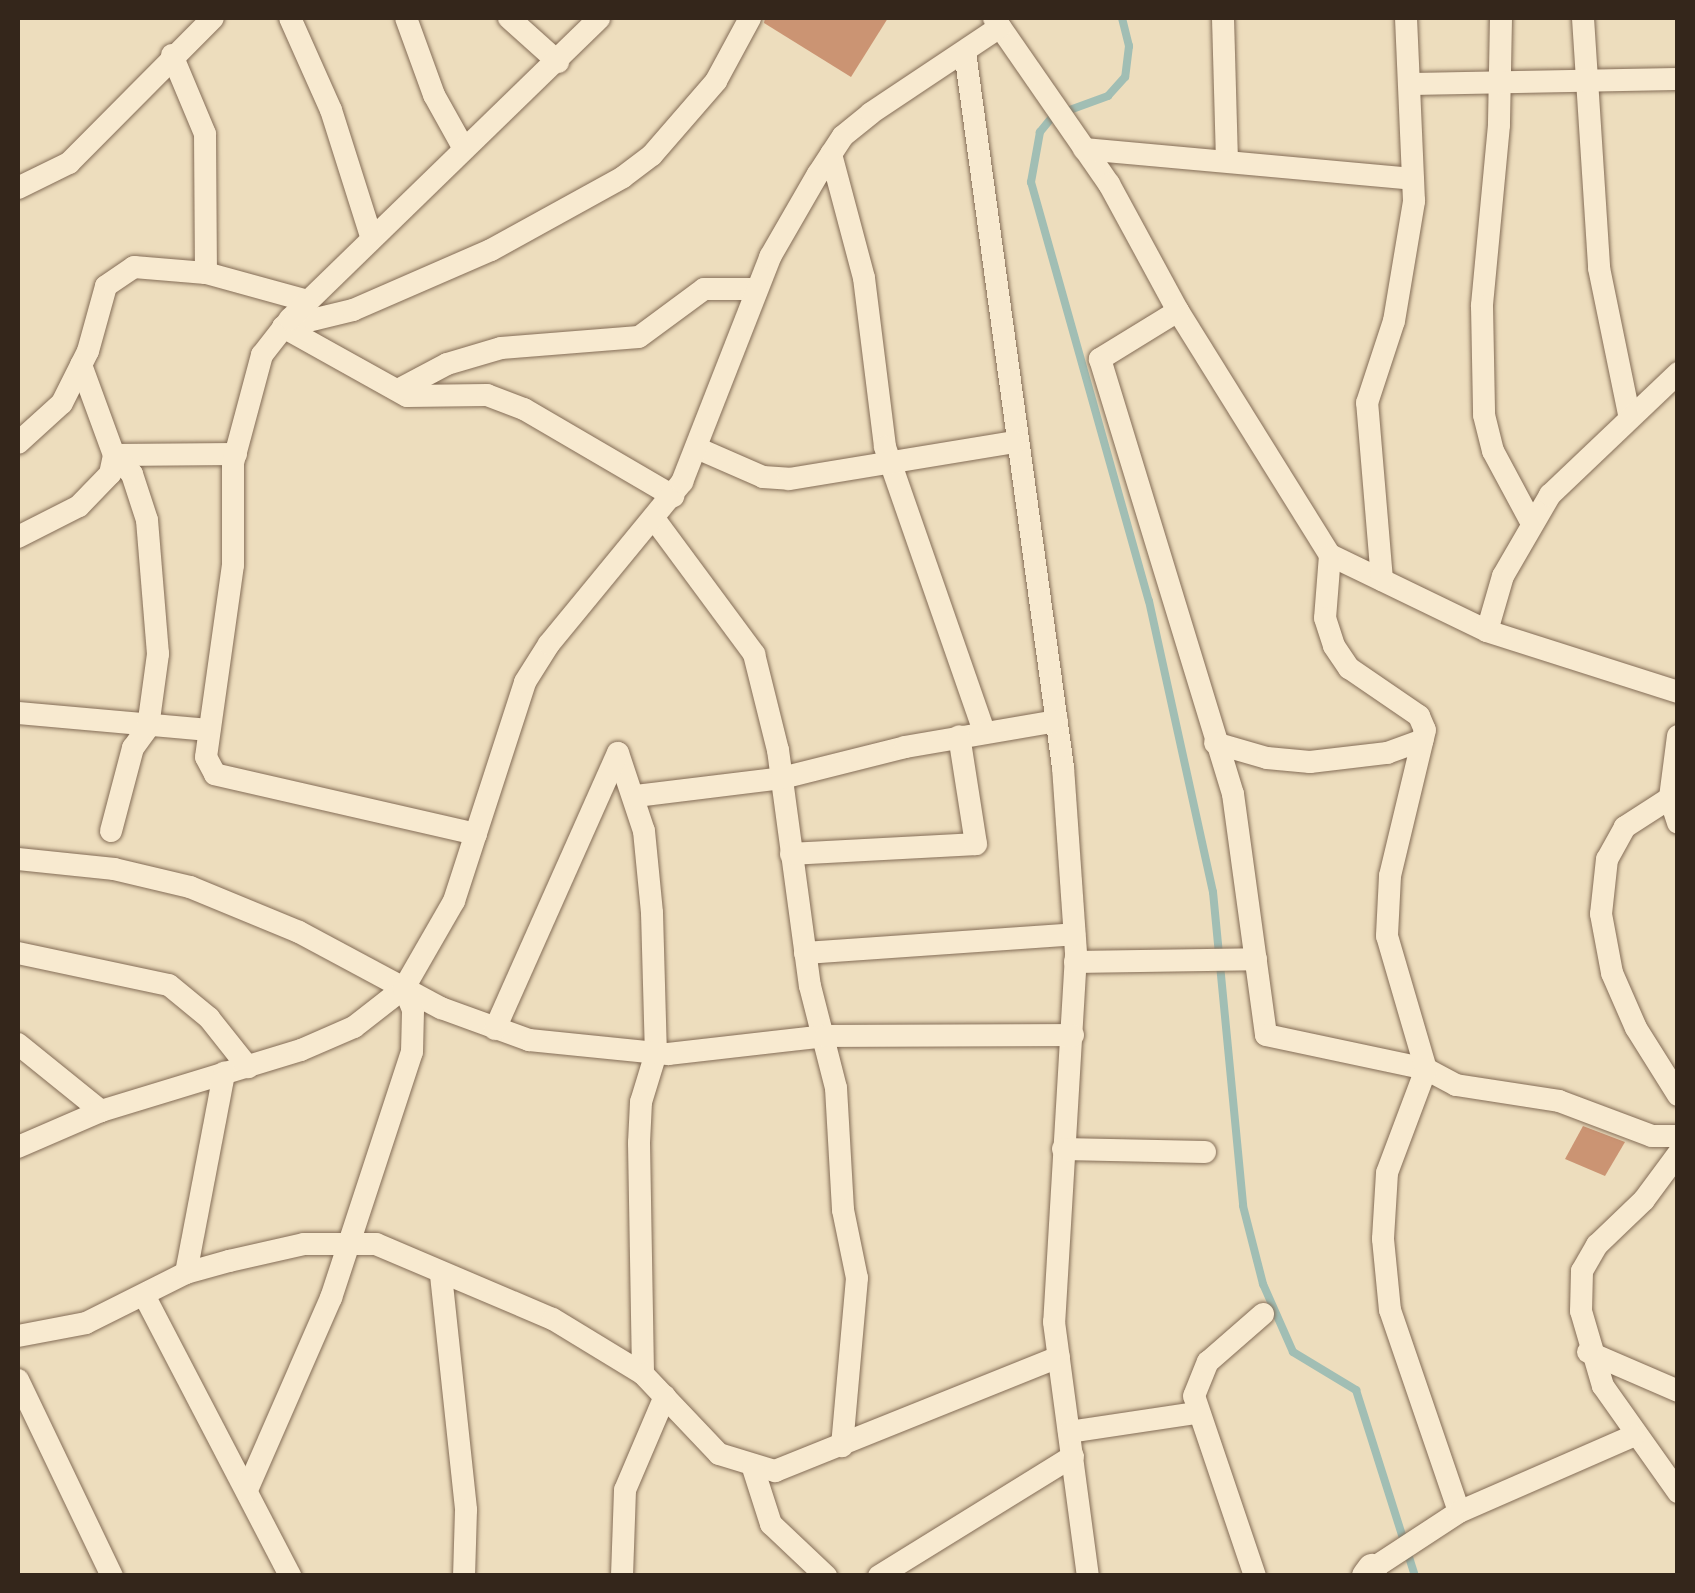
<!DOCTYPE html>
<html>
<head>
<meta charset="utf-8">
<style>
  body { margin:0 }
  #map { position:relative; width:1695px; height:1593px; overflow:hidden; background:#edddbd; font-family:"Times New Roman",serif }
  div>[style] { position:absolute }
  .stream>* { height:8px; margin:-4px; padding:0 4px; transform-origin:4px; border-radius:4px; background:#a1beb4 }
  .building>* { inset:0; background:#cb9473 }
  .roads { filter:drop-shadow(0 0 2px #846d57) drop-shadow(0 0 2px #846d57) }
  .minor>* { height:22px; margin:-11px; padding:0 11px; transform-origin:11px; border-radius:11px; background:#f8ead0 }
  .tertiary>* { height:30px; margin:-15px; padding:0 15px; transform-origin:15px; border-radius:15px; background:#f8ead0 }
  span { translate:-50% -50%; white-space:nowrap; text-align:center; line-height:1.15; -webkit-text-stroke:8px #f4e7cd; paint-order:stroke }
  .frame { position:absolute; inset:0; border:20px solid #34261b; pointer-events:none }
</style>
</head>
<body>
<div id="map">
  <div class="stream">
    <div style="left:1122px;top:18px;width:29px;rotate:76deg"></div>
    <div style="left:1129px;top:46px;width:31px;rotate:97deg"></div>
    <div style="left:1125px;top:77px;width:25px;rotate:132deg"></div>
    <div style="left:1108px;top:96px;width:59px;rotate:160deg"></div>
    <div style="left:1053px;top:116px;width:21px;rotate:129deg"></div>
    <div style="left:1040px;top:132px;width:51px;rotate:100.2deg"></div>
    <div style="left:1031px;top:182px;width:435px;rotate:74.3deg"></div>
    <div style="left:1149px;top:601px;width:298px;rotate:77.6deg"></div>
    <div style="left:1213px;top:892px;width:315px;rotate:84.5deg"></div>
    <div style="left:1243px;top:1206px;width:81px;rotate:75.6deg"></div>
    <div style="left:1263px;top:1284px;width:74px;rotate:66.2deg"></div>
    <div style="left:1293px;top:1352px;width:74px;rotate:31.1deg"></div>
    <div style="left:1356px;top:1390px;width:195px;rotate:72.4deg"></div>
  </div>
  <div class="building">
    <div style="clip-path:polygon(765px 18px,888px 18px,851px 77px,764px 23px)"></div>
    <div style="clip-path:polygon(1583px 1126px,1625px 1142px,1605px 1176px,1565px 1159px)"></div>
  </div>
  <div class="roads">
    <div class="minor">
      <div style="left:290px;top:18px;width:101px;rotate:66deg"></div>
      <div style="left:331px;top:110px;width:132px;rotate:72.4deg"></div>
      <div style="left:406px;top:18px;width:82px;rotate:70deg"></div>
      <div style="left:434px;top:95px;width:60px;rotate:60.9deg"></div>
      <div style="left:509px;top:18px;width:66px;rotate:41.9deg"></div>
      <div style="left:994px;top:18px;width:202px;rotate:55.3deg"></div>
      <div style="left:1109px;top:184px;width:145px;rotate:61.5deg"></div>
      <div style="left:1178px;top:311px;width:287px;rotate:58.1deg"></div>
      <div style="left:1330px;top:555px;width:174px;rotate:25.8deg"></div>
      <div style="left:1487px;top:631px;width:201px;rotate:17.7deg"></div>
      <div style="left:1223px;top:18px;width:141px;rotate:88.4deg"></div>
      <div style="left:1501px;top:18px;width:107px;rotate:91.1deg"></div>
      <div style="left:1499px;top:125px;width:182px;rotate:95.4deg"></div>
      <div style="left:1482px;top:306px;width:109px;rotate:88.9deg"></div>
      <div style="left:1484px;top:415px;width:37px;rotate:76deg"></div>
      <div style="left:1493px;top:451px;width:81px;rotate:61.8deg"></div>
      <div style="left:1583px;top:18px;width:251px;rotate:86.3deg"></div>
      <div style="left:1599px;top:268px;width:149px;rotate:78.4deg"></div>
      <div style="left:965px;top:52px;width:722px;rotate:82.2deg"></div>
      <div style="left:1063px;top:767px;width:188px;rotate:86deg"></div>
      <div style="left:1076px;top:955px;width:368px;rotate:93.4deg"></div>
      <div style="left:1054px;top:1322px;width:256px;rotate:82.4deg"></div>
      <div style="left:172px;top:55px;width:86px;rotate:67.3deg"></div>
      <div style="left:205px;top:134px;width:139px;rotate:89.6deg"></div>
      <div style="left:1410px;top:84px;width:268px;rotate:-1.1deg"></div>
      <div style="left:1084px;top:149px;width:330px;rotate:5.2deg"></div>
      <div style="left:831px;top:154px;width:128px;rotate:75.1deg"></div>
      <div style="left:864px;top:278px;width:170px;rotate:82.9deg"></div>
      <div style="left:885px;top:447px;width:302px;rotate:70.8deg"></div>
      <div style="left:18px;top:188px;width:57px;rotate:-26.1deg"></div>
      <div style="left:69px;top:163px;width:204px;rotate:-45.2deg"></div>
      <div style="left:1178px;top:311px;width:92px;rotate:148.4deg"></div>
      <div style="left:1100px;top:359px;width:455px;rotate:73deg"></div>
      <div style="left:1233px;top:794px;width:243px;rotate:82.2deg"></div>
      <div style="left:1266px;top:1035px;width:164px;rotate:12deg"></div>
      <div style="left:1426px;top:1069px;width:34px;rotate:28deg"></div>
      <div style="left:1456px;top:1085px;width:104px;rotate:8.8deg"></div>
      <div style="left:1559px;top:1101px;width:99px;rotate:20.6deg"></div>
      <div style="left:1652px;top:1136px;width:26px"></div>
      <div style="left:283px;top:327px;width:72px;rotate:-13.7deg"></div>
      <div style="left:353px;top:310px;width:150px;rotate:-23.5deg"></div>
      <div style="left:491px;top:250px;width:151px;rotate:-28.9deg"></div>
      <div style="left:623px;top:177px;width:36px;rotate:-37deg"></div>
      <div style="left:652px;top:155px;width:98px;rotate:-49.1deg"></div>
      <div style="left:716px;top:81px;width:72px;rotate:-61.6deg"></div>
      <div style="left:283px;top:327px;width:142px;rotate:29.1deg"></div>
      <div style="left:407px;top:396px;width:80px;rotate:-0.7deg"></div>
      <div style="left:487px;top:395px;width:40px;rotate:21deg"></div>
      <div style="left:524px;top:409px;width:173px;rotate:30.3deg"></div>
      <div style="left:398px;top:390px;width:55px;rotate:-28deg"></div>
      <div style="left:447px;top:364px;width:56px;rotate:-16.5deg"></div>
      <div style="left:501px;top:348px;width:138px;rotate:-4.6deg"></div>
      <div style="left:639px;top:337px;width:81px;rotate:-36.4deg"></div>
      <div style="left:704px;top:289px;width:53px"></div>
      <div style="left:18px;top:443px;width:59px;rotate:-42.3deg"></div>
      <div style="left:62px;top:403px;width:58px;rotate:-63.4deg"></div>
      <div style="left:88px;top:351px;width:67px;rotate:-74.5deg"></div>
      <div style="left:106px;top:286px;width:34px;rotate:-34deg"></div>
      <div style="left:134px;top:267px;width:72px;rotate:4.8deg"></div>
      <div style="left:206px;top:273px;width:106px;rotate:15.4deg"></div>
      <div style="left:699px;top:449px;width:70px;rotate:23.6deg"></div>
      <div style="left:763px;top:477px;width:26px;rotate:4deg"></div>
      <div style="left:789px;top:479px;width:229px;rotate:-9.3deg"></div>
      <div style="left:114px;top:455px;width:122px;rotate:-0.5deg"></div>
      <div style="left:655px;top:520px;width:167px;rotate:53.5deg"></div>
      <div style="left:754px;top:654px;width:99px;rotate:76deg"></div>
      <div style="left:778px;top:750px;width:238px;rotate:82.3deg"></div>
      <div style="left:810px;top:986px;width:105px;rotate:75.7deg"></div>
      <div style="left:836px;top:1088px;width:122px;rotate:86.7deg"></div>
      <div style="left:843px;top:1210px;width:69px;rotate:78.4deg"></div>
      <div style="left:857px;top:1278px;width:169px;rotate:95.1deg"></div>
      <div style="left:18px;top:537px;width:68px;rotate:-26.9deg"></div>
      <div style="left:79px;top:506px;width:45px;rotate:-45.9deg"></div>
      <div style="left:110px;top:474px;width:19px;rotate:-78deg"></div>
      <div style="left:114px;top:455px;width:96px;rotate:-110.1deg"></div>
      <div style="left:1330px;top:555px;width:63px;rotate:94.5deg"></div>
      <div style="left:1325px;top:618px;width:29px;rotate:72deg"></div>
      <div style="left:1334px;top:646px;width:27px;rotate:56deg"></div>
      <div style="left:1349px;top:668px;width:85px;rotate:34.4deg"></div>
      <div style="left:1419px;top:716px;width:15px;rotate:67deg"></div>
      <div style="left:1425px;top:730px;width:150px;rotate:103.5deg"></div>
      <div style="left:1390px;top:876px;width:60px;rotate:92.9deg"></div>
      <div style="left:1387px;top:936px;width:139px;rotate:73.7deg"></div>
      <div style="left:1426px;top:1069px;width:111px;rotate:110.6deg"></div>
      <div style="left:1387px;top:1173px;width:66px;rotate:93.5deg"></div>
      <div style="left:1383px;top:1239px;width:71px;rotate:84.4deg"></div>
      <div style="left:1390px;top:1310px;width:213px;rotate:71.1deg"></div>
      <div style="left:1382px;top:580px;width:178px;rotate:-94.8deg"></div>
      <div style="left:1367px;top:403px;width:86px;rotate:-71.8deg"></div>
      <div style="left:1394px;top:321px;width:122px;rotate:-80.5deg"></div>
      <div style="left:1414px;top:201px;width:183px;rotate:-92.5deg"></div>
      <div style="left:1487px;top:631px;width:57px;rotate:-73.8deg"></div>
      <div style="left:1503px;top:576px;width:94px;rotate:-59.9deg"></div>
      <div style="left:1550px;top:495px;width:177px;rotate:-43.6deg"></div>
      <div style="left:18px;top:713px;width:192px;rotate:5.1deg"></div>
      <div style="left:1678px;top:736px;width:63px;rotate:97.4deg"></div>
      <div style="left:1670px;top:798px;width:26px;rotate:72deg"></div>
      <div style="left:1215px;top:743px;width:54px;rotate:16.1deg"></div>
      <div style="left:1267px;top:758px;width:43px;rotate:5.3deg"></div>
      <div style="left:1310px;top:762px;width:78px;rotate:-6.7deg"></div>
      <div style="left:1387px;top:753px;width:38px;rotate:-20deg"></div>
      <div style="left:618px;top:753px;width:82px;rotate:71.6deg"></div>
      <div style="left:644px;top:831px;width:82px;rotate:84.4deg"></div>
      <div style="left:652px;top:913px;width:140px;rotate:88.4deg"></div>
      <div style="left:656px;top:1053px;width:51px;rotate:107deg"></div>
      <div style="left:641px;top:1102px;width:41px;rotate:92.8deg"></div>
      <div style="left:639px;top:1143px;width:231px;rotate:89deg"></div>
      <div style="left:636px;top:796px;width:147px;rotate:-7deg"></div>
      <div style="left:782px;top:778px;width:127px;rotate:-14.1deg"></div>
      <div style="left:905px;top:747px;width:154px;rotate:-9.7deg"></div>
      <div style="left:1670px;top:798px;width:54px;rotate:147.2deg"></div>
      <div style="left:1625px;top:827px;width:37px;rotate:119deg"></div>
      <div style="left:1607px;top:859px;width:55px;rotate:96.2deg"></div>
      <div style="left:1601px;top:914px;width:60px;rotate:79.4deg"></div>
      <div style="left:1612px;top:973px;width:60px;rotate:66.4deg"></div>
      <div style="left:1636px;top:1028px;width:79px;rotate:57.9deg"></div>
      <div style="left:111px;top:831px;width:86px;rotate:-75.2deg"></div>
      <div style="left:133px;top:748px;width:26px;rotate:-54deg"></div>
      <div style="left:148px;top:727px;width:74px;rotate:-82.2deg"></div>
      <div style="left:158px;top:654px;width:134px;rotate:-94.7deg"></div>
      <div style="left:147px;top:520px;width:48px;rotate:-108.1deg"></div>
      <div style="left:132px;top:474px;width:26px;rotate:-133deg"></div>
      <div style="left:476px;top:834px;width:268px;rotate:-167.1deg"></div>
      <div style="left:215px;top:774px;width:19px;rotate:-118deg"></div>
      <div style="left:206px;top:757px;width:194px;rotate:-82deg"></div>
      <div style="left:233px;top:565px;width:102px;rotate:-90deg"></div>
      <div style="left:233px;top:463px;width:112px;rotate:-75deg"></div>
      <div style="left:262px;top:355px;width:46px;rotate:-52.1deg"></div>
      <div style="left:290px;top:319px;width:431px;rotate:-44.2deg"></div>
      <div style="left:791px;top:854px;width:185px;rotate:-3.1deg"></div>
      <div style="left:976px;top:844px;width:109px;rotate:-98.9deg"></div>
      <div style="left:18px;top:859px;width:97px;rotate:5.9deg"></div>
      <div style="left:114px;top:869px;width:78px;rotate:13.3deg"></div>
      <div style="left:190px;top:887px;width:118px;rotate:22.4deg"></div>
      <div style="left:299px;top:932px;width:161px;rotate:28.2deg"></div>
      <div style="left:441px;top:1008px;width:94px;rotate:20deg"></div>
      <div style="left:529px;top:1040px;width:140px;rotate:5.8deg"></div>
      <div style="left:668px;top:1054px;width:159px;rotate:-6.5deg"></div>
      <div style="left:826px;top:1036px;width:247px;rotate:-0.2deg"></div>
      <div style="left:18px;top:953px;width:154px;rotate:12deg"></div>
      <div style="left:169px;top:985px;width:52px;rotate:39.5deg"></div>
      <div style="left:209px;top:1018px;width:63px;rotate:51.5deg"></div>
      <div style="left:805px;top:953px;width:270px;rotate:-4deg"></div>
      <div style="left:1075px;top:962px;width:181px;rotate:-0.9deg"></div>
      <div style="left:495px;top:1029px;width:302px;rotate:-66deg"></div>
      <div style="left:18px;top:1044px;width:107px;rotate:38.9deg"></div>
      <div style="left:18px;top:1147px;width:90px;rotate:-23.4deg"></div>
      <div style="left:101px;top:1111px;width:209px;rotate:-17deg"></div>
      <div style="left:301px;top:1050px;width:58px;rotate:-23.5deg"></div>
      <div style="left:354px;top:1027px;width:63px;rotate:-38deg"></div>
      <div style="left:404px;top:988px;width:100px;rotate:-60.1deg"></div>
      <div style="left:454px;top:901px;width:230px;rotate:-72deg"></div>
      <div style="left:525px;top:682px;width:45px;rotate:-57.7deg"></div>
      <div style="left:549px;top:644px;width:210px;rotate:-50.6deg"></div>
      <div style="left:682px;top:482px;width:242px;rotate:-68.6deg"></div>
      <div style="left:770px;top:257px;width:96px;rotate:-60deg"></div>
      <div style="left:818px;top:174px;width:45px;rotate:-56.7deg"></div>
      <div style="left:843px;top:136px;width:36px;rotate:-39deg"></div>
      <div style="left:871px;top:113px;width:155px;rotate:-33.7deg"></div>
      <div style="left:1063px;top:1149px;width:142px;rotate:1.2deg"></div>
      <div style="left:1678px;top:1154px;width:57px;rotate:126.5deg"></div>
      <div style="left:1644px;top:1200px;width:65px;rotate:136.2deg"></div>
      <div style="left:1597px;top:1245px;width:30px;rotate:120deg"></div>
      <div style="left:1582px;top:1271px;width:40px;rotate:91.4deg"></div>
      <div style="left:1581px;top:1311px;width:78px;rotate:73.7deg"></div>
      <div style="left:1603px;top:1386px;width:130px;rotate:54.7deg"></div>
      <div style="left:186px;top:1273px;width:204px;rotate:-79.2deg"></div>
      <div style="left:441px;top:1275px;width:236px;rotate:83.9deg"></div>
      <div style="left:466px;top:1510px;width:66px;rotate:91.7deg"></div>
      <div style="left:144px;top:1295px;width:317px;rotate:62.5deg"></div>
      <div style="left:18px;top:1336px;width:69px;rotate:-10.8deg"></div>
      <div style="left:86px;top:1323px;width:112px;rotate:-26.6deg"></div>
      <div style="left:186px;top:1273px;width:45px;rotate:-15.6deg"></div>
      <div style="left:229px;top:1261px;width:77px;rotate:-12.8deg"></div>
      <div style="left:304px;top:1244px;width:72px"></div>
      <div style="left:376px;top:1244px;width:192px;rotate:23deg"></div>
      <div style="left:553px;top:1319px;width:105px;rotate:31.4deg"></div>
      <div style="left:643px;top:1374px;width:110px;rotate:46.5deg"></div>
      <div style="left:719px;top:1454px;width:59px;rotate:16.9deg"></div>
      <div style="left:775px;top:1471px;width:306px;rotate:-21.9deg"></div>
      <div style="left:1588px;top:1352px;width:98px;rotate:23.4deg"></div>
      <div style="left:18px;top:1380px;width:217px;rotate:64.4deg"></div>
      <div style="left:1069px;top:1432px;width:128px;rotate:-8.5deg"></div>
      <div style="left:753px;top:1468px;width:59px;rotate:72.2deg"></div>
      <div style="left:771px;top:1524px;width:76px;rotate:43.4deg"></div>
      <div style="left:247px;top:1490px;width:210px;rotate:-66.4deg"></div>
      <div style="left:331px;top:1298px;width:259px;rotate:-71.8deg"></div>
      <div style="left:412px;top:1052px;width:42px;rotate:-88.6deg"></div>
      <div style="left:413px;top:1010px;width:24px;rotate:-112deg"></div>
      <div style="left:1372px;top:1569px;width:104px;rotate:-33.2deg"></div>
      <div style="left:1459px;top:1512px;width:190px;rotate:-23.6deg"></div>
      <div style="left:622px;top:1576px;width:86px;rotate:-88deg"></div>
      <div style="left:625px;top:1490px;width:102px;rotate:-66.9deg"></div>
      <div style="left:879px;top:1576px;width:228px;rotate:-31.7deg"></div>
      <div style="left:1255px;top:1576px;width:190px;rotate:-108.7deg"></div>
      <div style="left:1194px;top:1396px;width:37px;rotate:-68deg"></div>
      <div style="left:1208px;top:1362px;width:73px;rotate:-41.1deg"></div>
    </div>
    <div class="tertiary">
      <div style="left:1367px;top:1576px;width:9px;rotate:-54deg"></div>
    </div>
  </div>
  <div class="frame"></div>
</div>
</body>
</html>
